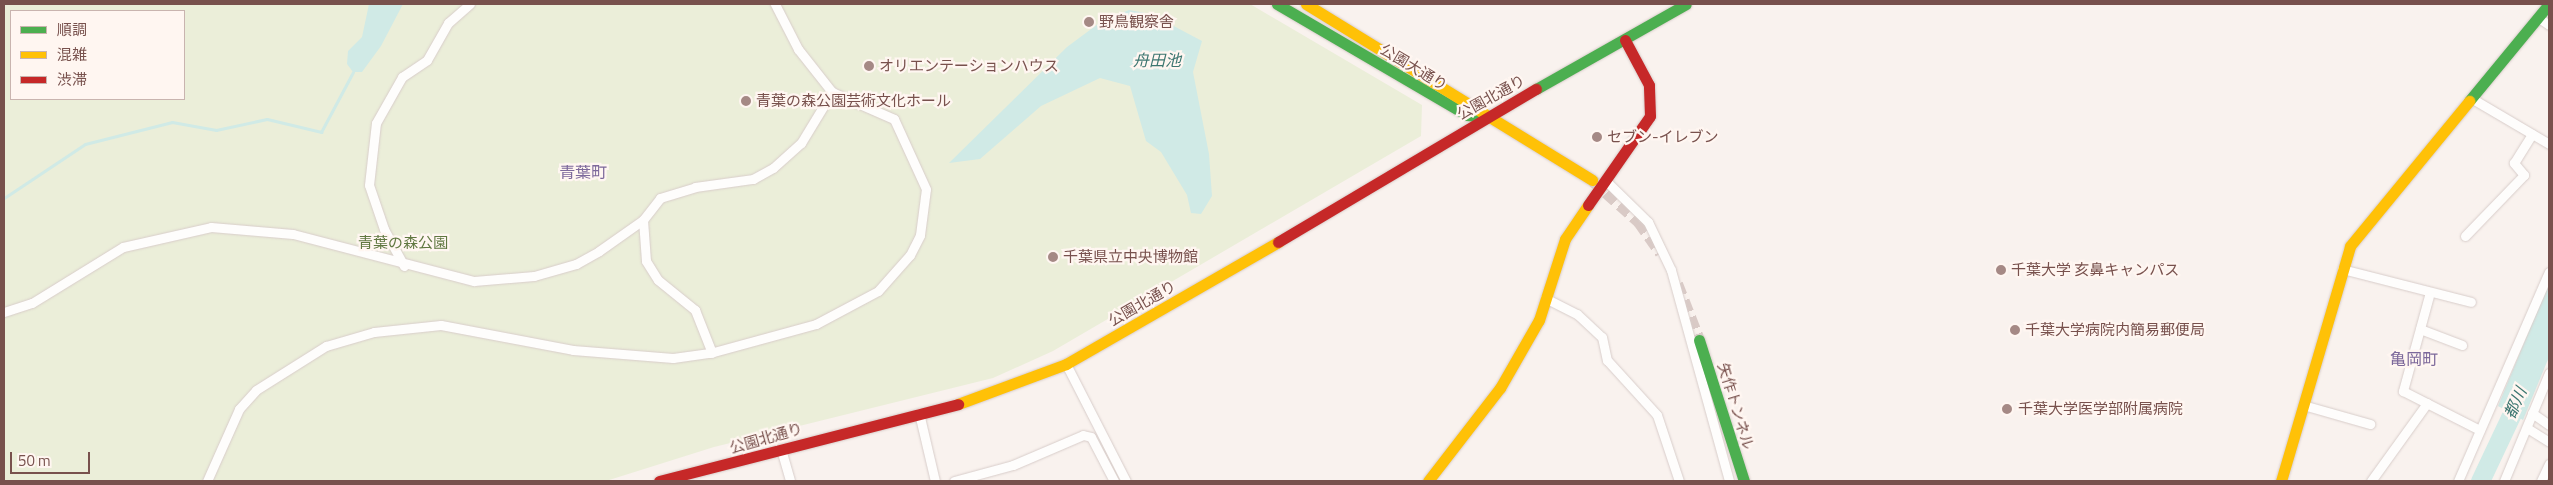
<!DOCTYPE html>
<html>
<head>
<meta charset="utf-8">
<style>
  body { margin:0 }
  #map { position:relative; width:2553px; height:485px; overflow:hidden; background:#f9f2ee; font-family:"Titillium Web","Noto Sans JP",sans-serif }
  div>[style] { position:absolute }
  .green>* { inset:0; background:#ebeed9 }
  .water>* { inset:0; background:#d0eae6 }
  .stream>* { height:3px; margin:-1.5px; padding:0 1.5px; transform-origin:1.5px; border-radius:1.5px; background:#d0eae6 }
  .river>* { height:19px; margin:-9.5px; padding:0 9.5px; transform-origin:9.5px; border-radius:9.5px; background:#d0eae6 }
  .secondary-tunnel>* { height:12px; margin-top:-6px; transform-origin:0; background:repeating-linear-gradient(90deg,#d9cac6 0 12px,transparent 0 18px) }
  .roads { filter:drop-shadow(0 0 1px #d8cdca) drop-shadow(0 0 1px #d8cdca) }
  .street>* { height:9px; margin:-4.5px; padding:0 4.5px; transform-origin:4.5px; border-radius:4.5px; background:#fefdfc }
  .fast>* { height:11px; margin:-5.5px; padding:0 5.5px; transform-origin:5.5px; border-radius:5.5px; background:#4caf50 }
  .slow>* { height:11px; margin:-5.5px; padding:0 5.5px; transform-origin:5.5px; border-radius:5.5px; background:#ffc107 }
  .jam>* { height:11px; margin:-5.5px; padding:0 5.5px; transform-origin:5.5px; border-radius:5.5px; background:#c62828 }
  .dots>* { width:14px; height:14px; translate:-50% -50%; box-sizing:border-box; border:2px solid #fff6f1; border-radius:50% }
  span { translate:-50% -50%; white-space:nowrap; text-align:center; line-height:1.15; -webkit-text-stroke:4.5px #fff6f1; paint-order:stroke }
  .poi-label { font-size:15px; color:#78514d }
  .left { translate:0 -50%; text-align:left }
  .street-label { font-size:15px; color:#78514d }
  .park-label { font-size:15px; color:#607841 }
  .water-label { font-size:16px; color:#3c7670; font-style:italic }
  .neighbourhood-label { font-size:16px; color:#7d699b }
  .frame { position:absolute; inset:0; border:5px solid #78514d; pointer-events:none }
  .legend { position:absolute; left:10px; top:10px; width:175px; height:90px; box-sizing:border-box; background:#fff6f1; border:1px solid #c9b4af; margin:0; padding:6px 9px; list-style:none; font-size:15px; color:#78514d }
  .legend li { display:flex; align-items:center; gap:10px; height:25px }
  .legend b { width:25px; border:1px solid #c9b4af }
  .scale { position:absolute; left:10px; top:452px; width:80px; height:22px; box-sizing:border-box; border:2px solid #78514d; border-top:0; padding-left:6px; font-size:15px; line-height:18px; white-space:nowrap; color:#78514d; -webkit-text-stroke:4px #fff6f1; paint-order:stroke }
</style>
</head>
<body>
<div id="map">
  <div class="green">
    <div style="clip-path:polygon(evenodd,4px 4px,1250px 4px,1422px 105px,1421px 136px,1053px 351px,993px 378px,714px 447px,606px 481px,4px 481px,4px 4px,11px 11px,184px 11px,184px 99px,11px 99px,11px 11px)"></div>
  </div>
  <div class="water">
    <div style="clip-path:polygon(369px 4px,403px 4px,381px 46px,362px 72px,353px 72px,347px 64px,348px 51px,362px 37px)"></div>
    <div style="clip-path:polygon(1129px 10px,1151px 14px,1202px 41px,1193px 72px,1209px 154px,1212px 196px,1201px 214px,1191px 213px,1187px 195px,1161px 152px,1146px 141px,1130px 86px,1100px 78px,1041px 106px,980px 159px,949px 163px,1067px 47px,1102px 21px)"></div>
    <div style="clip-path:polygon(2549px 282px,2549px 357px,2523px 420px,2498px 406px)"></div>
  </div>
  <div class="stream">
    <div style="left:4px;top:198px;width:97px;rotate:-33.7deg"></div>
    <div style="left:85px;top:144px;width:90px;rotate:-14.2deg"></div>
    <div style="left:172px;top:122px;width:45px;rotate:10.3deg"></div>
    <div style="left:216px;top:130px;width:52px;rotate:-12.2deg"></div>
    <div style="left:267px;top:119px;width:56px;rotate:13.5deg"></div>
    <div style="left:321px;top:132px;width:68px;rotate:-61.9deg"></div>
  </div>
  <div class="river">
    <div style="left:2480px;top:481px;width:98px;rotate:-64.7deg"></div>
  </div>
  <div class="secondary-tunnel">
    <div style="left:1593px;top:181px;width:62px;rotate:41.7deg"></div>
    <div style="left:1639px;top:222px;width:38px;rotate:55deg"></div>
    <div style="left:1677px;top:284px;width:60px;rotate:68.6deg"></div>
  </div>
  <div class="roads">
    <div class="street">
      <div style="left:2539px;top:18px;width:12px;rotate:35deg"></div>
      <div style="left:2471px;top:98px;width:91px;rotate:30.5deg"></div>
      <div style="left:1606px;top:181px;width:59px;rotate:44.3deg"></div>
      <div style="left:1648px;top:222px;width:53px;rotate:64.4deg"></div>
      <div style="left:1671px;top:270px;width:219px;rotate:74.6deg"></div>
      <div style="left:643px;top:220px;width:41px;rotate:85.8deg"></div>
      <div style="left:646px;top:261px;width:22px;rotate:58deg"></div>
      <div style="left:658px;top:280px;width:48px;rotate:39deg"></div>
      <div style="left:695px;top:310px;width:46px;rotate:68.4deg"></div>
      <div style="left:2465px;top:236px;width:85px;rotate:-46deg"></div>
      <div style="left:2524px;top:175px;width:16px;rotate:-130deg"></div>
      <div style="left:2514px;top:163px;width:34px;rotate:-58deg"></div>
      <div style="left:404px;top:266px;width:42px;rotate:-118.4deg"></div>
      <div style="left:384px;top:229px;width:46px;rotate:-108.8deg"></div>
      <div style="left:369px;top:185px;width:62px;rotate:-83.6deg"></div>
      <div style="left:376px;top:123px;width:53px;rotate:-60.5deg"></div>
      <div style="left:402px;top:77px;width:30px;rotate:-34deg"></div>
      <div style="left:427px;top:60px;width:43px;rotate:-60.4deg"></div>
      <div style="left:448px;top:23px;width:29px;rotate:-41deg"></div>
      <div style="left:2342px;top:269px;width:133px;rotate:14.3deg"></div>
      <div style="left:2430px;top:292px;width:103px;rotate:105.3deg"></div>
      <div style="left:2403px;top:391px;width:86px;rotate:26.9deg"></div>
      <div style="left:1545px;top:298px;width:36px;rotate:27deg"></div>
      <div style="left:1577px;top:314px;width:34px;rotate:43deg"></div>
      <div style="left:1602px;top:337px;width:24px;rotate:78deg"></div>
      <div style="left:1607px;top:360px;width:74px;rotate:47.7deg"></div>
      <div style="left:1657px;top:415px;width:70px;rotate:71.6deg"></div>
      <div style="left:4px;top:312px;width:29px;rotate:-18deg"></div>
      <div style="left:32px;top:303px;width:107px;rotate:-31.6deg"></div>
      <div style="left:123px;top:247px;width:90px;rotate:-12.8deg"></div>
      <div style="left:211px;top:227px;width:82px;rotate:4.9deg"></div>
      <div style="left:293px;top:234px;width:187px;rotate:14.6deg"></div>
      <div style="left:474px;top:281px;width:60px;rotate:-4.8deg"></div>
      <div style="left:534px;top:276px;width:44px;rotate:-15.9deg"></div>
      <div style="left:576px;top:264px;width:26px;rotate:-29deg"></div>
      <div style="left:599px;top:251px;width:54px;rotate:-35.2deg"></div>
      <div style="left:643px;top:220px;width:28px;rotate:-52deg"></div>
      <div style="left:660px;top:198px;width:37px;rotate:-17deg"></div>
      <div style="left:695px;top:187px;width:59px;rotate:-7.9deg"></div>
      <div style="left:753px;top:179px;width:23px;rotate:-29deg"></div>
      <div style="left:773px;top:168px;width:38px;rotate:-42deg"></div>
      <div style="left:801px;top:143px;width:60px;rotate:-58.7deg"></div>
      <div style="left:2420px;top:329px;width:45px;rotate:20.9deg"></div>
      <div style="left:1066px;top:364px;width:131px;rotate:62.9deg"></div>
      <div style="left:2303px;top:405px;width:70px;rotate:15.8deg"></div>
      <div style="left:919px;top:413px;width:70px;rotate:76.8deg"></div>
      <div style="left:2532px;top:413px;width:21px;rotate:35deg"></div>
      <div style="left:2527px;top:428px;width:26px;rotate:32deg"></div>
      <div style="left:781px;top:449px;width:33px;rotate:74deg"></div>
      <div style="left:207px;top:481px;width:79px;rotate:-66deg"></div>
      <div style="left:239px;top:409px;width:25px;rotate:-48deg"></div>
      <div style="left:256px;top:390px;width:83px;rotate:-32.2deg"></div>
      <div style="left:326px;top:346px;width:50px;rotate:-16.3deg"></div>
      <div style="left:374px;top:332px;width:67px;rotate:-6deg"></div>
      <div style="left:441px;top:325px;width:134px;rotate:10.7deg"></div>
      <div style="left:573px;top:350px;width:100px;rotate:4.6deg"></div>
      <div style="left:673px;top:358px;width:37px;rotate:-8deg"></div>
      <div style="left:710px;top:353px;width:110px;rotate:-15.3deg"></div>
      <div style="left:816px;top:324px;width:70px;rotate:-28deg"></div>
      <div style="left:878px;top:291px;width:48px;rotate:-48.4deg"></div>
      <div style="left:910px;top:255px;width:22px;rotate:-63deg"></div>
      <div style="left:920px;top:235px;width:46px;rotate:-82.6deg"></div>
      <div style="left:926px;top:189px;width:77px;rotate:-114.6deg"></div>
      <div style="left:894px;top:119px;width:68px;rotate:-156.5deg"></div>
      <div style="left:832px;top:92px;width:55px;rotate:-128.3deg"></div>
      <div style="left:798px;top:49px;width:51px;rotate:-117.1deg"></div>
      <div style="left:954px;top:481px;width:61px;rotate:-15.2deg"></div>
      <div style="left:1013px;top:465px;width:76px;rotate:-23.2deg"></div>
      <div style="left:1083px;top:435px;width:8px;rotate:14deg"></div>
      <div style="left:1091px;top:437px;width:50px;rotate:62.4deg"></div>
      <div style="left:2371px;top:481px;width:96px;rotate:-54.3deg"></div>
      <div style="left:2458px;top:481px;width:228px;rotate:-66.5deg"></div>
      <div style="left:2504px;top:481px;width:117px;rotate:-67.4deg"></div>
      <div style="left:2541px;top:481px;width:19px;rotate:-65deg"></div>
    </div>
    <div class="fast">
      <div style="left:1277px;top:4px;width:220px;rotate:30.3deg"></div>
      <div style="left:1467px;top:115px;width:18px;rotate:6deg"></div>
      <div style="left:1536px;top:89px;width:172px;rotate:-29.5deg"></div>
      <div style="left:2469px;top:101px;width:126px;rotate:-50.5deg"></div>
      <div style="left:1699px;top:340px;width:148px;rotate:72.3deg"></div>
    </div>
    <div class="slow">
      <div style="left:1306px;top:4px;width:336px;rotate:31.6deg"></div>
      <div style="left:958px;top:404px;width:115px;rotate:-20.3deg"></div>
      <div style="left:1066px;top:364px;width:245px;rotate:-29.9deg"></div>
      <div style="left:1428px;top:481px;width:118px;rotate:-52.3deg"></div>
      <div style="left:1500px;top:388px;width:78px;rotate:-60.2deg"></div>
      <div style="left:1539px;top:320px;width:85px;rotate:-72.2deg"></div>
      <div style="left:1565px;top:239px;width:41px;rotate:-55.9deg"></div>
      <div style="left:2281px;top:481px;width:245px;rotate:-73.6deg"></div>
      <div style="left:2350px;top:246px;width:188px;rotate:-50.6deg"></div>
    </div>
    <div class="jam">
      <div style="left:1588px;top:205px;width:108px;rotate:-55.1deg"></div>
      <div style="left:1650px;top:116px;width:31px;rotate:-92deg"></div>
      <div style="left:1649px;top:85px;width:51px;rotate:-118.1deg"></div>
      <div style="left:1278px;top:242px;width:300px;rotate:-30.7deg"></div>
      <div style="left:659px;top:481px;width:309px;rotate:-14.4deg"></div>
    </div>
  </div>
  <div class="dots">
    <div style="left:1089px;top:22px;background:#a58985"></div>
    <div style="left:869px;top:66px;background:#a58985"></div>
    <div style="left:746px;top:101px;background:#a58985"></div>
    <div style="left:1597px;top:137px;background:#a58985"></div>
    <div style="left:1053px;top:257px;background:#a58985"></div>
    <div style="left:2001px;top:270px;background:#a58985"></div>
    <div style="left:2015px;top:330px;background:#a58985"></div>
    <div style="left:2007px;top:409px;background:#a58985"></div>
  </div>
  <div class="poi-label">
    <span class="left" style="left:1099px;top:22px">野鳥観察舎</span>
    <span class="left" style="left:879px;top:66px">オリエンテーションハウス</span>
    <span class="left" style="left:756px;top:101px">青葉の森公園芸術文化ホール</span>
    <span class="left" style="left:1607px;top:137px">セブン-イレブン</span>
    <span class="left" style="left:1063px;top:257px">千葉県立中央博物館</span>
    <span class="left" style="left:2011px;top:270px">千葉大学 亥鼻キャンパス</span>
    <span class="left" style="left:2025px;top:330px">千葉大学病院内簡易郵便局</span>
    <span class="left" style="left:2018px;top:409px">千葉大学医学部附属病院</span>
  </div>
  <div class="street-label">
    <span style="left:1414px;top:67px;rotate:31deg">公園大通り</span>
    <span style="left:1491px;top:97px;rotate:-29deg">公園北通り</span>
    <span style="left:1142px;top:303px;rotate:-30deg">公園北通り</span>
    <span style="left:1736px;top:406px;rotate:73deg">矢作トンネル</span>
    <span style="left:766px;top:438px;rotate:-16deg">公園北通り</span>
  </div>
  <div class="park-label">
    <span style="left:403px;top:243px">青葉の森公園</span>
  </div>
  <div class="water-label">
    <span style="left:1157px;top:60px">舟田池</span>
    <span style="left:2515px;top:403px;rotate:-66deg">都川</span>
  </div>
  <div class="neighbourhood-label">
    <span style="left:583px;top:172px">青葉町</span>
    <span style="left:2414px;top:359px">亀岡町</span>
  </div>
  <div class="frame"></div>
  <ul class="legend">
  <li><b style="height:6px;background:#4caf50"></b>順調</li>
  <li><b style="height:6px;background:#ffc107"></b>混雑</li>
  <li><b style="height:6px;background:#c62828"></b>渋滞</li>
  </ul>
  <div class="scale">50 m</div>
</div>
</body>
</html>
